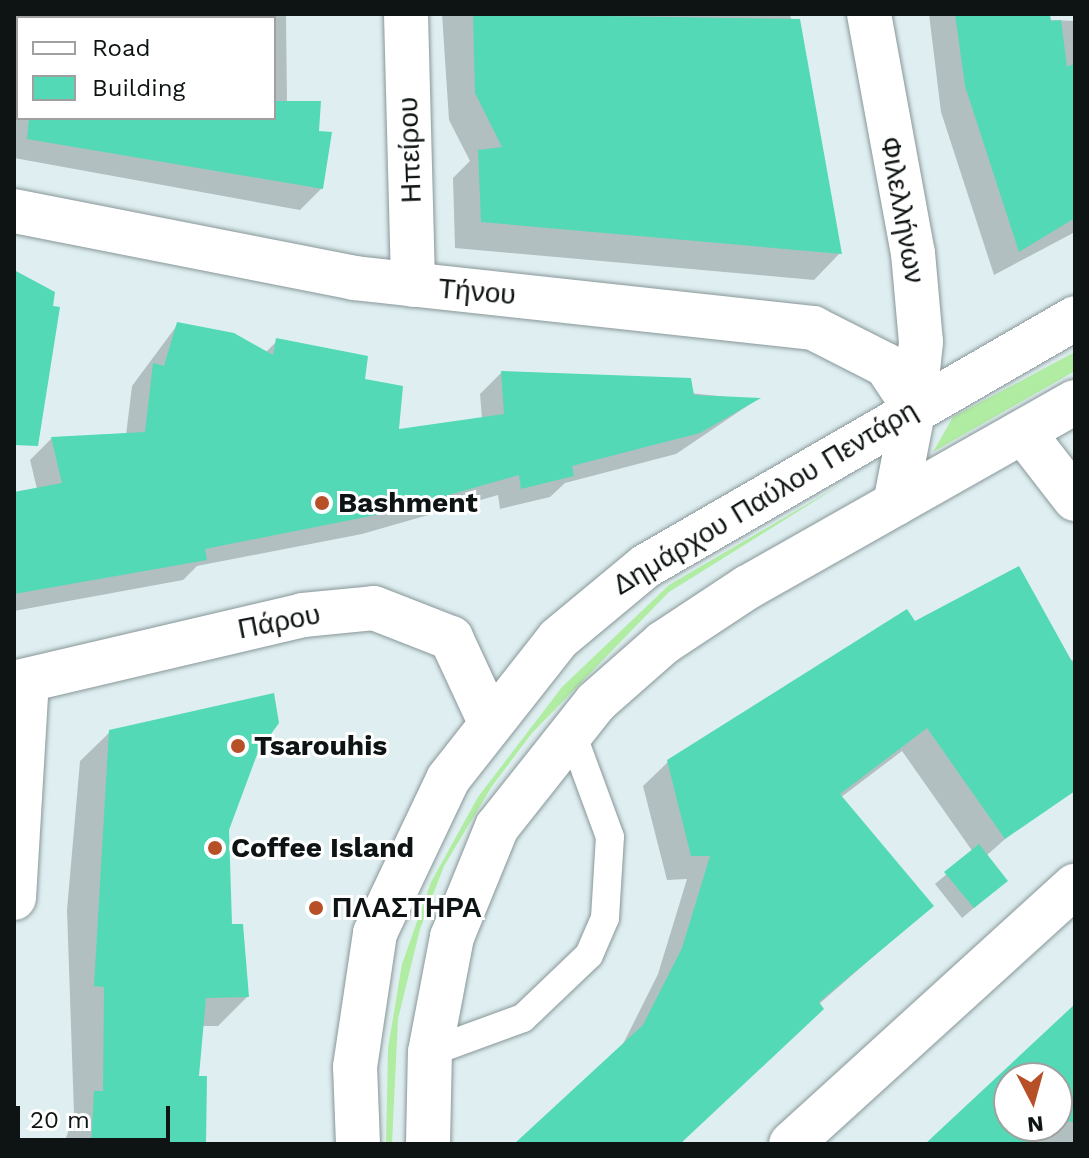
<!DOCTYPE html>
<html>
<head>
<meta charset="utf-8">
<style>
  body { margin:0 }
  #map { position:relative; width:1089px; height:1158px; overflow:hidden; background:#dfeff1; font-family:"Work Sans",sans-serif }
  div>[style] { position:absolute }
  .green>* { inset:0; background:#b1eca3 }
  .shadow>* { inset:0; background:#0003 }
  .building>* { inset:0; background:#53d9b6 }
  .roads { filter:drop-shadow(0 0 2px #889698) drop-shadow(0 0 2px #889698) }
  .service>* { height:28px; margin:-14px; padding:0 14px; transform-origin:14px; border-radius:14px; background:#fff }
  .minor>* { height:44px; margin:-22px; padding:0 22px; transform-origin:22px; border-radius:22px; background:#fff }
  .tertiary>* { height:44px; margin:-22px; padding:0 22px; transform-origin:22px; border-radius:22px; background:#fff }
  .dots>* { width:22px; height:22px; translate:-50% -50%; box-sizing:border-box; border:4px solid #fff; border-radius:50% }
  span { translate:-50% -50%; white-space:nowrap; text-align:center; line-height:1.15; -webkit-text-stroke:6px #fff; paint-order:stroke }
  .street-label { font-size:28px; color:#0e1314 }
  .poi-label { font-size:28px; color:#0e1314; font-weight:700 }
  .left { translate:0 -50%; text-align:left }
  .frame { position:absolute; inset:0; border:16px solid #0e1314; pointer-events:none }
  .legend { position:absolute; left:16px; top:16px; width:260px; height:104px; box-sizing:border-box; background:#fff; border:2px solid #9fa1a1; margin:0; padding:10px 14px; list-style:none; font-size:24px; color:#0e1314 }
  .legend li { display:flex; align-items:center; gap:16px; height:40px }
  .legend b { width:40px; border:2px solid #9fa1a1 }
  .north { position:absolute; left:993px; top:1062px; width:80px; height:80px; box-sizing:border-box; background:#fff; border:2px solid #9fa1a1; border-radius:50%; rotate:174deg; font-size:22px; font-weight:700; line-height:32px; text-align:center; color:#0e1314 }
  .north::after { content:''; display:block; margin:auto; width:28px; height:36px; background:#b75027; clip-path:polygon(50% 0,100% 100%,50% 72%,0 100%) }
  .scale { position:absolute; left:16px; top:1106px; width:154px; height:36px; box-sizing:border-box; border:4px solid #0e1314; border-top:0; padding-left:10px; font-size:24px; line-height:28px; white-space:nowrap; color:#0e1314; -webkit-text-stroke:6px #fff; paint-order:stroke }
</style>
</head>
<body>
<div id="map">
  <div class="green">
    <div style="clip-path:polygon(1075px 352px,1075px 371px,933px 452px,953px 417px)"></div>
    <div style="clip-path:polygon(842px 484px,669px 592px,532px 733px,492px 786px,444px 866px,420px 929px,398px 1019px,392px 1144px,386px 1144px,388px 1048px,402px 964px,431px 882px,478px 797px,562px 687px,669px 585px)"></div>
  </div>
  <div class="shadow">
    <div style="clip-path:polygon(evenodd,14px 14px,286px 14px,287px 103px,317px 133px,322px 188px,300px 210px,14px 158px,14px 14px,18px 18px,274px 18px,274px 118px,18px 118px,18px 18px)"></div>
    <div style="clip-path:polygon(442px 14px,790px 14px,840px 253px,814px 280px,455px 248px,453px 178px,470px 161px,449px 120px)"></div>
    <div style="clip-path:polygon(929px 14px,1075px 21px,1075px 232px,994px 275px,941px 112px)"></div>
    <div style="clip-path:polygon(178px 324px,265px 353px,277px 341px,362px 381px,397px 431px,482px 419px,480px 394px,501px 373px,756px 400px,676px 454px,565px 483px,550px 497px,500px 509px,498px 495px,362px 534px,197px 566px,183px 580px,14px 611px,14px 493px,37px 489px,30px 460px,52px 438px,126px 435px,132px 386px)"></div>
    <div style="clip-path:polygon(914px 624px,1075px 661px,1075px 777px,986px 856px,1006px 881px,962px 918px,935px 884px,973px 852px,902px 751px,840px 798px,932px 905px,818px 1005px,678px 1144px,518px 1144px,621px 1048px,658px 974px,687px 879px,667px 880px,643px 786px,668px 762px)"></div>
    <div style="clip-path:polygon(110px 732px,256px 751px,227px 830px,230px 926px,247px 997px,218px 1026px,201px 1026px,196px 1078px,204px 1144px,215px 1144px,64px 1144px,74px 1114px,67px 910px,80px 761px)"></div>
    <div style="clip-path:polygon(evenodd,1075px 1010px,1075px 1144px,929px 1144px,1075px 1010px,1009px 1078px,1057px 1078px,1057px 1126px,1009px 1126px,1009px 1078px)"></div>
  </div>
  <div class="building">
    <div style="clip-path:polygon(473px 14px,800px 19px,842px 254px,481px 222px,478px 150px,502px 147px,475px 93px)"></div>
    <div style="clip-path:polygon(955px 14px,1050px 14px,1051px 21px,1061px 20px,1067px 67px,1075px 63px,1075px 218px,1019px 252px,965px 86px)"></div>
    <div style="clip-path:polygon(274px 101px,321px 101px,319px 131px,332px 132px,323px 189px,27px 139px,29px 118px,274px 118px)"></div>
    <div style="clip-path:polygon(14px 270px,55px 292px,53px 306px,60px 307px,38px 446px,14px 445px)"></div>
    <div style="clip-path:polygon(177px 322px,234px 333px,273px 355px,276px 338px,368px 356px,365px 379px,403px 386px,399px 429px,504px 414px,501px 371px,691px 378px,694px 395px,761px 398px,700px 433px,572px 466px,574px 476px,521px 489px,519px 475px,386px 513px,205px 549px,207px 560px,14px 594px,14px 492px,62px 483px,51px 437px,145px 432px,153px 363px,164px 366px)"></div>
    <div style="clip-path:polygon(1019px 566px,1075px 667px,1075px 791px,1005px 839px,927px 728px,840px 794px,934px 906px,819px 1002px,824px 1009px,680px 1144px,514px 1144px,643px 1025px,682px 948px,710px 856px,691px 856px,667px 760px,907px 609px,915px 621px)"></div>
    <div style="clip-path:polygon(274px 693px,279px 723px,258px 752px,229px 830px,232px 924px,243px 924px,249px 997px,206px 998px,199px 1076px,207px 1076px,206px 1144px,91px 1144px,94px 1091px,103px 1091px,104px 987px,94px 986px,109px 730px)"></div>
    <div style="clip-path:polygon(979px 844px,1008px 881px,974px 908px,944px 872px)"></div>
    <div style="clip-path:polygon(1075px 1004px,1075px 1122px,1057px 1121px,1057px 1078px,1009px 1078px,1009px 1126px,1048px 1126px,1029px 1144px,925px 1144px)"></div>
  </div>
  <div class="roads">
    <div class="service">
      <div style="left:430px;top:1052px;width:99px;rotate:-20.1deg"></div>
      <div style="left:523px;top:1018px;width:91px;rotate:-43.7deg"></div>
      <div style="left:589px;top:955px;width:40px;rotate:-66.6deg"></div>
      <div style="left:605px;top:918px;width:81px;rotate:-86.5deg"></div>
      <div style="left:610px;top:837px;width:113px;rotate:-110.2deg"></div>
    </div>
    <div class="minor">
      <div style="left:406px;top:14px;width:271px;rotate:88.5deg"></div>
      <div style="left:869px;top:14px;width:243px;rotate:79.6deg"></div>
      <div style="left:913px;top:253px;width:89px;rotate:84.9deg"></div>
      <div style="left:921px;top:342px;width:65px;rotate:96.1deg"></div>
      <div style="left:14px;top:211px;width:347px;rotate:11.1deg"></div>
      <div style="left:354px;top:278px;width:462px;rotate:6.2deg"></div>
      <div style="left:813px;top:328px;width:82px;rotate:26.9deg"></div>
      <div style="left:886px;top:365px;width:50px;rotate:56.3deg"></div>
      <div style="left:1023px;top:432px;width:85px;rotate:52.2deg"></div>
      <div style="left:14px;top:683px;width:297px;rotate:-13.2deg"></div>
      <div style="left:303px;top:615px;width:71px;rotate:-5.6deg"></div>
      <div style="left:374px;top:608px;width:83px;rotate:21.3deg"></div>
      <div style="left:451px;top:638px;width:93px;rotate:65.1deg"></div>
      <div style="left:14px;top:898px;width:217px;rotate:-86.6deg"></div>
      <div style="left:791px;top:1144px;width:384px;rotate:-42.3deg"></div>
    </div>
    <div class="tertiary">
      <div style="left:895px;top:504px;width:99px;rotate:-78.9deg"></div>
      <div style="left:358px;top:1144px;width:77px;rotate:-92.2deg"></div>
      <div style="left:355px;top:1067px;width:135px;rotate:-81.5deg"></div>
      <div style="left:375px;top:933px;width:170px;rotate:-64.6deg"></div>
      <div style="left:448px;top:779px;width:178px;rotate:-51.8deg"></div>
      <div style="left:558px;top:639px;width:114px;rotate:-39.7deg"></div>
      <div style="left:646px;top:566px;width:496px;rotate:-30deg"></div>
      <div style="left:428px;top:1144px;width:92px;rotate:-88.8deg"></div>
      <div style="left:430px;top:1052px;width:117px;rotate:-79.2deg"></div>
      <div style="left:452px;top:937px;width:119px;rotate:-67.8deg"></div>
      <div style="left:497px;top:827px;width:159px;rotate:-51.6deg"></div>
      <div style="left:596px;top:702px;width:89px;rotate:-41.4deg"></div>
      <div style="left:663px;top:643px;width:102px;rotate:-33.4deg"></div>
      <div style="left:748px;top:587px;width:376px;rotate:-29.5deg"></div>
    </div>
  </div>
  <div class="dots">
    <div style="left:322px;top:503px;background:#b75027"></div>
    <div style="left:238px;top:746px;background:#b75027"></div>
    <div style="left:215px;top:848px;background:#b75027"></div>
    <div style="left:316px;top:908px;background:#b75027"></div>
  </div>
  <div class="street-label">
    <span style="left:410px;top:150px;rotate:-92deg">Ηπείρου</span>
    <span style="left:902px;top:210px;rotate:80deg">Φιλελλήνων</span>
    <span style="left:477px;top:292px;rotate:5deg">Τήνου</span>
    <span style="left:765px;top:498px;rotate:-31deg">Δημάρχου Παύλου Πεντάρη</span>
    <span style="left:279px;top:622px;rotate:-11deg">Πάρου</span>
  </div>
  <div class="poi-label">
    <span class="left" style="left:338px;top:503px">Bashment</span>
    <span class="left" style="left:254px;top:746px">Tsarouhis</span>
    <span class="left" style="left:231px;top:848px">Coffee Island</span>
    <span class="left" style="left:332px;top:908px">ΠΛΑΣΤΗΡΑ</span>
  </div>
  <div class="frame"></div>
  <ul class="legend">
  <li><b style="height:10px;background:#fff"></b>Road</li>
  <li><b style="height:22px;background:#53d9b6"></b>Building</li>
  </ul>
  <div class="north">N</div>
  <div class="scale">20 m</div>
</div>
</body>
</html>
